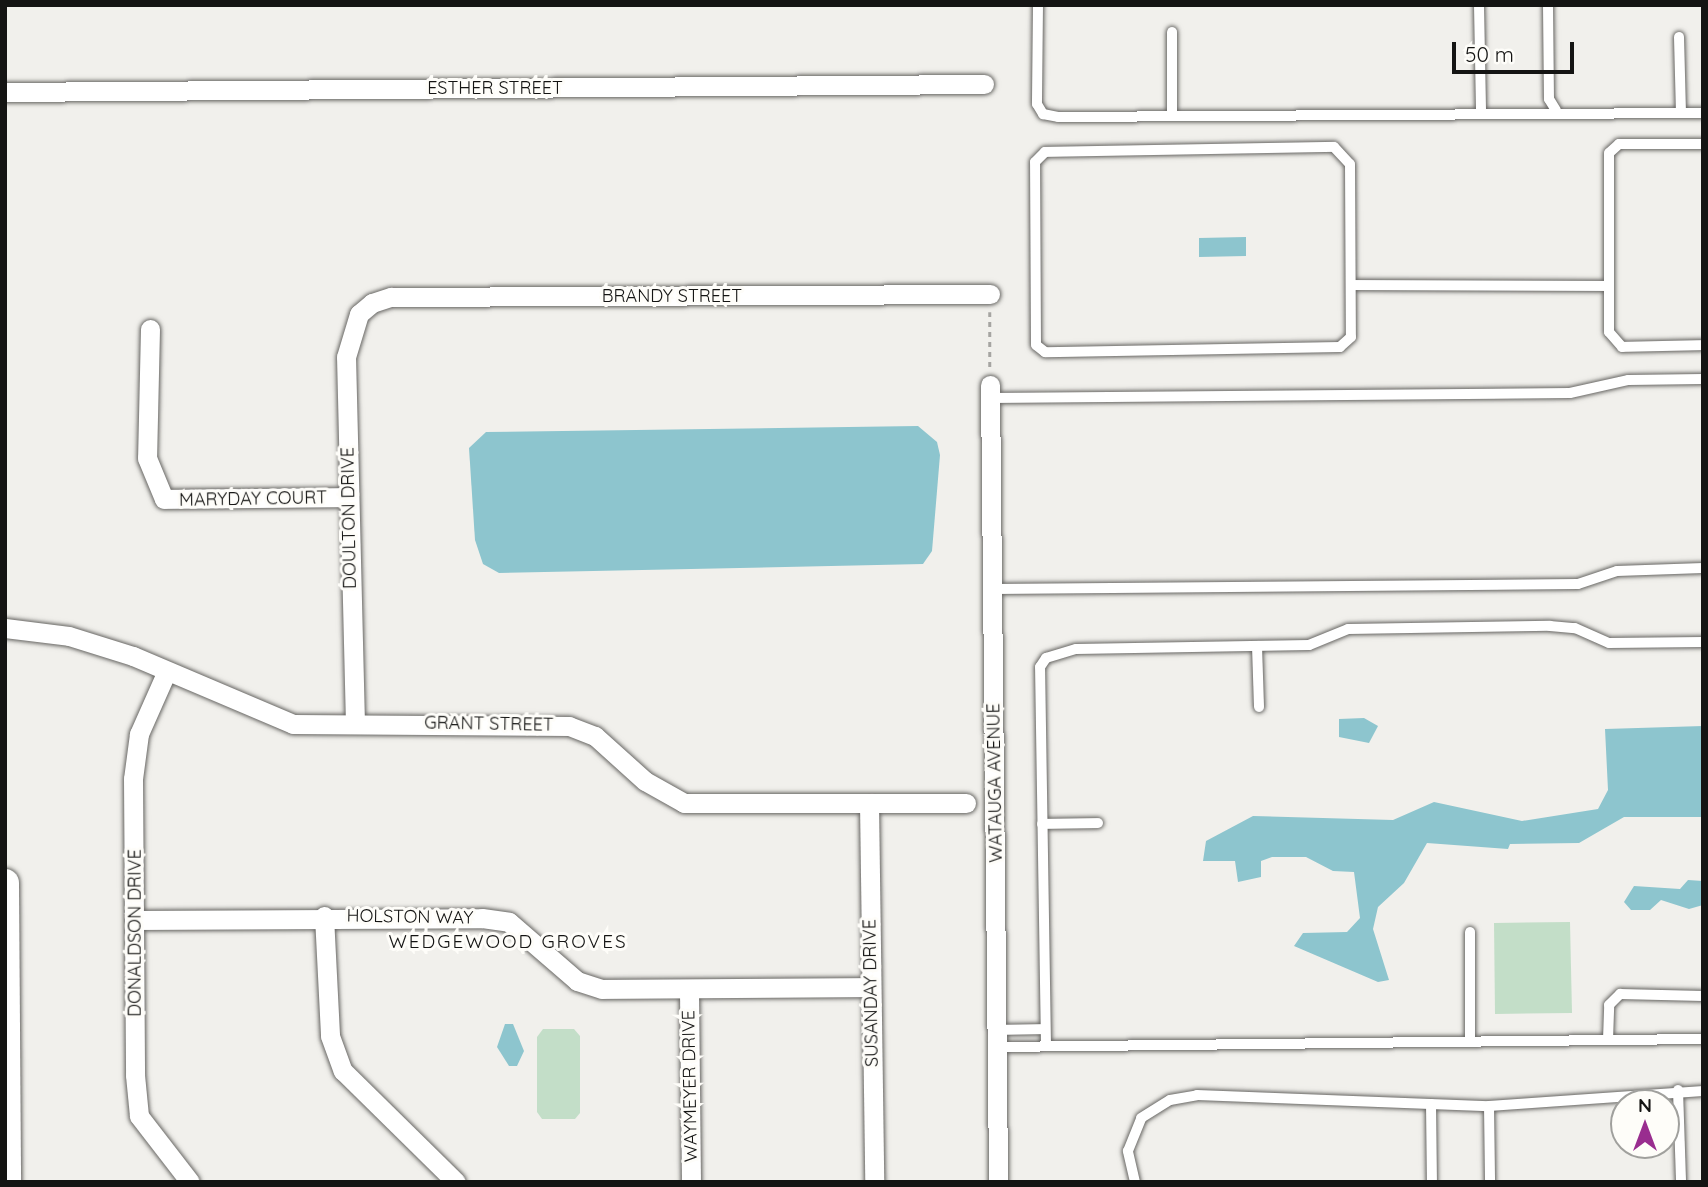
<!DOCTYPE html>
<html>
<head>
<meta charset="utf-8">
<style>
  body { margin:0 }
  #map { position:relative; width:1708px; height:1187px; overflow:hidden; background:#f1f0ec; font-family:Quicksand,sans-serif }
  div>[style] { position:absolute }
  .green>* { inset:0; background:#c3dec8 }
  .water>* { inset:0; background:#8dc5ce }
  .path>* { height:2.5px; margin-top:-1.25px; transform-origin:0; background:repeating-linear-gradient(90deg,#a6a5a2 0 5px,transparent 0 10px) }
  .roads { filter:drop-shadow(0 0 2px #676663) drop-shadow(0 0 2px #676663) }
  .lane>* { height:10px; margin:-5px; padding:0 5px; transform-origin:5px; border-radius:5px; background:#fff }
  .street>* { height:19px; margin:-9.5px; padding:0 9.5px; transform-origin:9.5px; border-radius:9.5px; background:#fff }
  .secondary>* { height:28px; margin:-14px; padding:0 14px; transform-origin:14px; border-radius:14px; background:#fff }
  span { translate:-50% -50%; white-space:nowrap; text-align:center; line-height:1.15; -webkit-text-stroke:6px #fefdf9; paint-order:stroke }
  .street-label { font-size:18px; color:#141413 }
  .neighbourhood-label { font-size:19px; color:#141413; letter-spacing:2px }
  .frame { position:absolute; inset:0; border:7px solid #141413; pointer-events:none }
  .north { position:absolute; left:1610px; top:1089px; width:70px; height:70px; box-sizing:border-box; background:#fefdf9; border:2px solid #a0a09d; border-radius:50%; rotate:0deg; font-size:19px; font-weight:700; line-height:28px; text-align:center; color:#141413 }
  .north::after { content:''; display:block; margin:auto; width:24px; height:32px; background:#992d8f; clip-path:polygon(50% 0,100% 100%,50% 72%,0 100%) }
  .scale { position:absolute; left:1452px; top:42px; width:122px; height:32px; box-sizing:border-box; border:4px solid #141413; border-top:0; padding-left:9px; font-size:21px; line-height:24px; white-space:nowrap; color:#141413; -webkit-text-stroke:5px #fefdf9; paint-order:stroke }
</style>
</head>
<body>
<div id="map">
  <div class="green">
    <div style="clip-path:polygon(1570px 922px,1572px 1013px,1495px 1014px,1494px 923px)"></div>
    <div style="clip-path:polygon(543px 1029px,574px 1029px,580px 1036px,580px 1113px,575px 1119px,542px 1119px,537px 1112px,537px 1037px)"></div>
  </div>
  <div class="water">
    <div style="clip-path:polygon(1246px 237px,1246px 256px,1199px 257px,1199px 238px)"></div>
    <div style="clip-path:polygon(918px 426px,937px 442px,940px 455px,932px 551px,923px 564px,499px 573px,483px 564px,475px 540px,469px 448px,486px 432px)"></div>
    <div style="clip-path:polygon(1364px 718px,1378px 726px,1369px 743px,1339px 737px,1339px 719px)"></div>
    <div style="clip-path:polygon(1703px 726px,1703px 817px,1624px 817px,1579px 843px,1510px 844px,1508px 849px,1427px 843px,1404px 883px,1378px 907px,1373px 929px,1389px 980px,1378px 982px,1294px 946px,1303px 933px,1347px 932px,1360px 918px,1354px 872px,1333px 871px,1306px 857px,1272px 857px,1261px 861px,1261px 877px,1238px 882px,1235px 861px,1203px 861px,1206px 841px,1253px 816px,1393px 820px,1434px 802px,1522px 821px,1598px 809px,1608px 790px,1605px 729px)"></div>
    <div style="clip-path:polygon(1688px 880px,1703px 881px,1703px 905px,1689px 909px,1661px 900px,1650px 910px,1631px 910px,1624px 902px,1634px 886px,1680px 889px)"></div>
    <div style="clip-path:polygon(505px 1024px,513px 1024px,524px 1051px,517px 1066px,509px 1066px,497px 1047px)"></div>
  </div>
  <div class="path">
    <div style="left:990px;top:312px;width:56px;rotate:90deg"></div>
  </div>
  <div class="roads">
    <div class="lane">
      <div style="left:1038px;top:5px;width:99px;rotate:90.6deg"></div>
      <div style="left:1037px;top:104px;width:12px;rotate:59deg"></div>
      <div style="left:1043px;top:114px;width:15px;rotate:11deg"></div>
      <div style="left:1058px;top:117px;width:645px;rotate:-0.36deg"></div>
      <div style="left:1479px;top:5px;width:106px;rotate:88.9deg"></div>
      <div style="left:1548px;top:5px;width:94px;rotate:89.4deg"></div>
      <div style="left:1549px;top:99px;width:13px;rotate:58deg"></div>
      <div style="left:1172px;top:32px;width:84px;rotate:90deg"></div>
      <div style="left:1679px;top:37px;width:76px;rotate:88.5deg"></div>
      <div style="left:1703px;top:144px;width:84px;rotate:180deg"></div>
      <div style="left:1619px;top:144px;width:13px;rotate:138deg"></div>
      <div style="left:1609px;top:153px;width:179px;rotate:90deg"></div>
      <div style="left:1609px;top:332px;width:20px;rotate:49deg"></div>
      <div style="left:1622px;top:347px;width:81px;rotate:-1.4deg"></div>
      <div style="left:1334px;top:147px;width:23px;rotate:47deg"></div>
      <div style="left:1350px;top:164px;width:173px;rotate:89.7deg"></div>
      <div style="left:1351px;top:337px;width:15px;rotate:138deg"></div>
      <div style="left:1340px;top:347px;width:295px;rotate:179deg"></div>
      <div style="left:1045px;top:352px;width:11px;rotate:-142deg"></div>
      <div style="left:1036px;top:345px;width:183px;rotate:-90.3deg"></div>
      <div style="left:1035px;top:162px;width:14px;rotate:-45deg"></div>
      <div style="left:1045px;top:152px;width:289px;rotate:-1deg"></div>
      <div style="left:1351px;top:285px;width:258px;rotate:0.2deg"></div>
      <div style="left:990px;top:398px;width:580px;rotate:-0.49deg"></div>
      <div style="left:1570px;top:393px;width:59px;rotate:-12.6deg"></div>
      <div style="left:1628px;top:380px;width:75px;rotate:-0.8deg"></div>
      <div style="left:993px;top:589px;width:585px;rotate:-0.49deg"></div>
      <div style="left:1578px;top:584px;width:41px;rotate:-18.4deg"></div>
      <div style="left:1617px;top:571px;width:86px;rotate:-2deg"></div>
      <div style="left:1257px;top:646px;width:61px;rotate:88.1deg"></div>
      <div style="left:1042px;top:824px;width:56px;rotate:-1deg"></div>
      <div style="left:1470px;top:932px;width:110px;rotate:90deg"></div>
      <div style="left:997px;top:1030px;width:48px;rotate:-1.2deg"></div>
      <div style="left:1608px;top:1040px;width:35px;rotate:-88deg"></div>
      <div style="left:1609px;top:1005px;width:16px;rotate:-45deg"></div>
      <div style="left:1620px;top:994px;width:83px;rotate:1.4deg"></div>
      <div style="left:1046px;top:1046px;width:379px;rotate:-90.9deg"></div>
      <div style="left:1040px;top:667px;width:11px;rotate:-56deg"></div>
      <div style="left:1046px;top:658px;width:31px;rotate:-17deg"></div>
      <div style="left:1076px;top:649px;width:233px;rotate:-1deg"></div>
      <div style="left:1309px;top:645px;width:42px;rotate:-22.3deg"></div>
      <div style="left:1348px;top:629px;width:202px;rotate:-0.9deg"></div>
      <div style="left:1550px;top:626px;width:25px;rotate:5deg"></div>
      <div style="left:1575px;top:628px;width:37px;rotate:24deg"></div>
      <div style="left:1609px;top:643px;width:94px;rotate:-0.6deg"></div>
      <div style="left:997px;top:1047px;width:706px;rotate:-0.65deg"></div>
      <div style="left:1678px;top:1090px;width:92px;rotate:88.1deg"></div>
      <div style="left:1431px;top:1104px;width:78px;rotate:89.3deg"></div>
      <div style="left:1489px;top:1106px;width:76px;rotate:89.2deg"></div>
      <div style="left:1135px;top:1182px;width:32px;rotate:-103deg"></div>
      <div style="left:1128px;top:1151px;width:35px;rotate:-68deg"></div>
      <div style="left:1141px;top:1118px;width:34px;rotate:-32deg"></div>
      <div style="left:1170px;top:1100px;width:27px;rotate:-10deg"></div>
      <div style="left:1197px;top:1095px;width:292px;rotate:2.2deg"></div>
      <div style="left:1489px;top:1106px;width:215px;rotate:-4deg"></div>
    </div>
    <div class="street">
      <div style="left:5px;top:92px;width:979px;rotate:-0.47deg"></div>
      <div style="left:150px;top:329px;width:129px;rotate:91.3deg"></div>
      <div style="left:147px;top:458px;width:44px;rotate:67.5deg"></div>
      <div style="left:164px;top:499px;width:184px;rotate:-0.6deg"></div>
      <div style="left:990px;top:385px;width:797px;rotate:89.42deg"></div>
      <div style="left:5px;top:628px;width:64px;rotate:7.1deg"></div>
      <div style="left:69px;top:636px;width:67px;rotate:17.4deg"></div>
      <div style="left:133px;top:656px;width:174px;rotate:23deg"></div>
      <div style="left:293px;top:724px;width:276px;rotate:0.4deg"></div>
      <div style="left:569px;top:726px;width:28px;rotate:21deg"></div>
      <div style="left:595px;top:736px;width:67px;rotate:42deg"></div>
      <div style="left:645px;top:781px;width:45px;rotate:29.4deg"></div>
      <div style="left:684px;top:803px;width:282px"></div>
      <div style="left:166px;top:673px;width:67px;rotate:113.9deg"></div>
      <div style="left:139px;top:734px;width:45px;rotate:97.6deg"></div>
      <div style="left:133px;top:779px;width:296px;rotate:89.6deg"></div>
      <div style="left:135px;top:1075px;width:41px;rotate:84.4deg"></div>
      <div style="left:139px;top:1116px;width:83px;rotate:52.3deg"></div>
      <div style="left:355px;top:724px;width:367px;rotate:-91.4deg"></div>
      <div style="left:346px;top:357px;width:45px;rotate:-73.2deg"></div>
      <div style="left:359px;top:314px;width:17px;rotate:-40deg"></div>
      <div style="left:372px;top:303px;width:20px;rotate:-18deg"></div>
      <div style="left:391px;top:297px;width:599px;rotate:-0.29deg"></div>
      <div style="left:869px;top:803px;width:379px;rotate:89.2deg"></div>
      <div style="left:324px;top:916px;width:120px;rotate:87.1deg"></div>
      <div style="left:330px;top:1036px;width:37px;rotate:70deg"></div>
      <div style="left:343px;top:1071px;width:158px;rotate:44.5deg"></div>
      <div style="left:135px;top:920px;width:347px;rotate:-0.3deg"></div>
      <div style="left:482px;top:918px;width:27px;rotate:8deg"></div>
      <div style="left:509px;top:922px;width:90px;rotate:40.9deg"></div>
      <div style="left:577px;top:981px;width:26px;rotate:18deg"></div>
      <div style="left:602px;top:989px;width:269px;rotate:-0.4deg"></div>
      <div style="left:689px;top:991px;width:191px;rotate:89.4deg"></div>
    </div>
    <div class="secondary">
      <div style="left:5px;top:883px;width:299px;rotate:89.6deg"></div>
    </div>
  </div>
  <div class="street-label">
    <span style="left:495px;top:88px">ESTHER STREET</span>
    <span style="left:672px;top:296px">BRANDY STREET</span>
    <span style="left:253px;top:499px;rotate:-1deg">MARYDAY COURT</span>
    <span style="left:349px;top:518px;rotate:-91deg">DOULTON DRIVE</span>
    <span style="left:489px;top:724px;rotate:1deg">GRANT STREET</span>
    <span style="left:995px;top:783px;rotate:-91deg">WATAUGA AVENUE</span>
    <span style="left:410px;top:917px;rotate:1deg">HOLSTON WAY</span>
    <span style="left:135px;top:933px;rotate:-90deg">DONALDSON DRIVE</span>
    <span style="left:871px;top:993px;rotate:-91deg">SUSANDAY DRIVE</span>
    <span style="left:690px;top:1086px;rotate:-91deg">WAYMEYER DRIVE</span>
  </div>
  <div class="neighbourhood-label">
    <span style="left:508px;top:942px">WEDGEWOOD GROVES</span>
  </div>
  <div class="frame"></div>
  <div class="north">N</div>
  <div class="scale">50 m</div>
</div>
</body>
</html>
